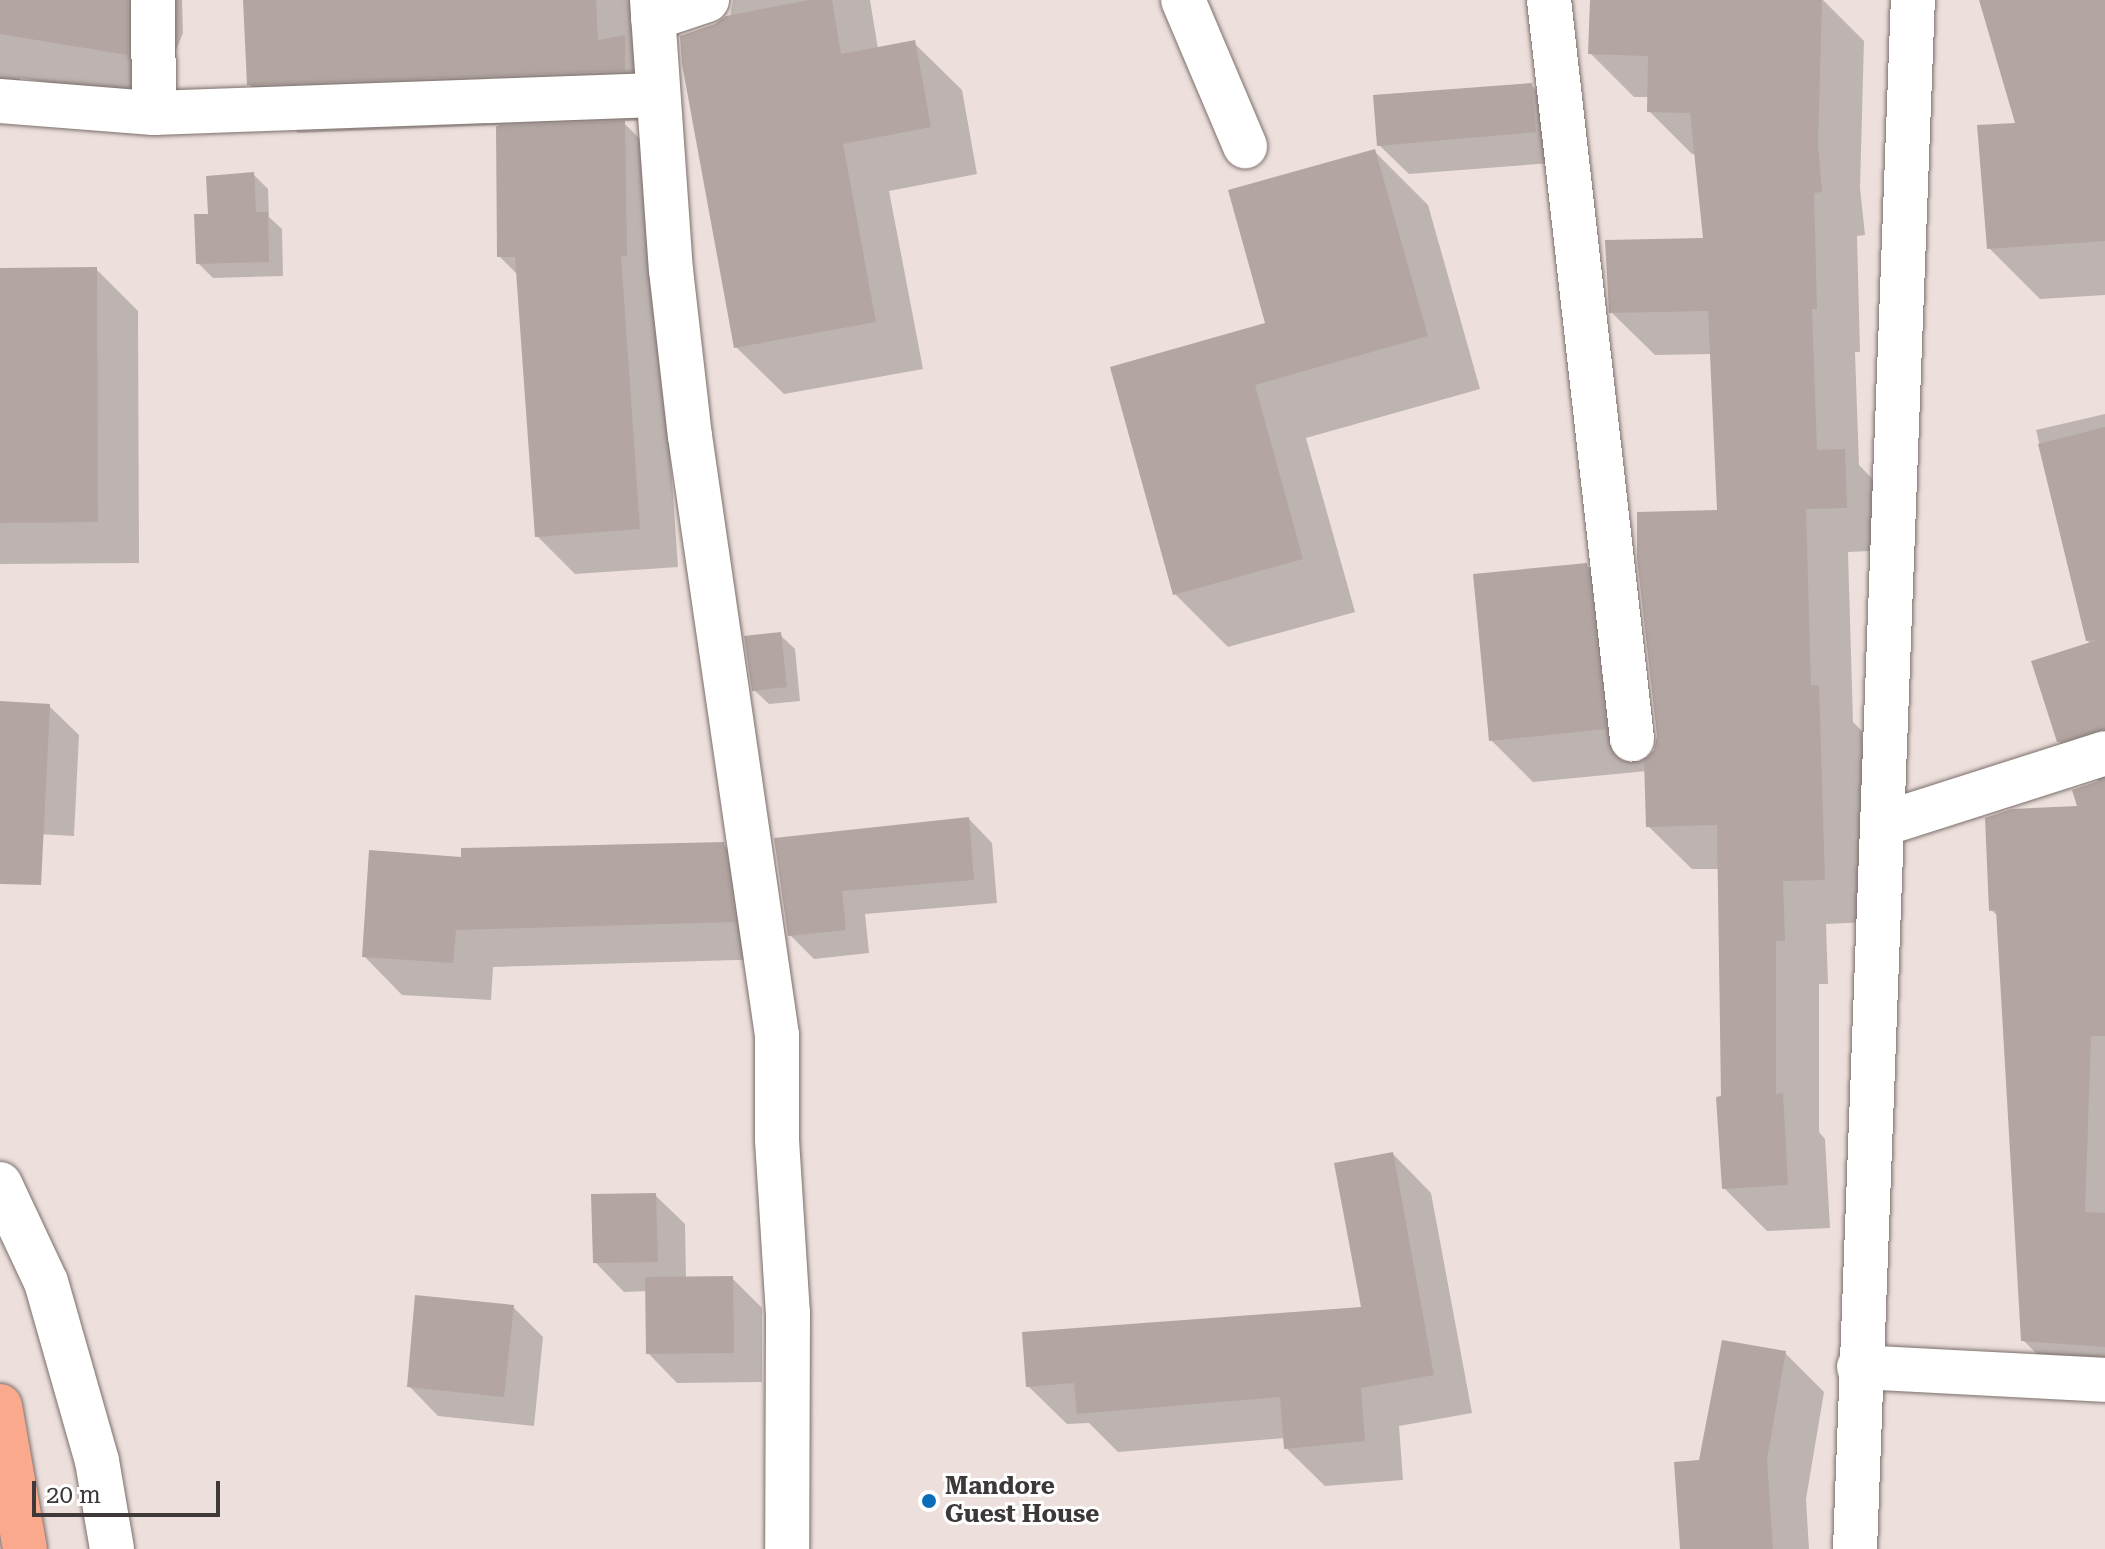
<!DOCTYPE html>
<html>
<head>
<meta charset="utf-8">
<style>
  body { margin:0 }
  #map { position:relative; width:2105px; height:1549px; overflow:hidden; background:#ede0dc; font-family:"Roboto Serif",serif }
  div>[style] { position:absolute }
  .shadow>* { inset:0; background:#0003 }
  .building>* { inset:0; background:#b3a6a2 }
  .roads { filter:drop-shadow(0 0 2px #7b6f6b) drop-shadow(0 0 2px #7b6f6b) }
  .minor>* { height:44px; margin:-22px; padding:0 22px; transform-origin:22px; border-radius:22px; background:#fff }
  .highway>* { height:44px; margin:-22px; padding:0 22px; transform-origin:22px; border-radius:22px; background:#faa98d }
  .dots>* { width:22px; height:22px; translate:-50% -50%; box-sizing:border-box; border:4px solid #fff; border-radius:50% }
  span { translate:-50% -50%; white-space:nowrap; text-align:center; line-height:1.15; -webkit-text-stroke:6px #fff; paint-order:stroke }
  .poi-label { font-size:24px; color:#3e3938; font-weight:700 }
  .left { translate:0 -50%; text-align:left }
  .scale { position:absolute; left:32px; top:1481px; width:188px; height:36px; box-sizing:border-box; border:4px solid #3e3938; border-top:0; padding-left:10px; font-size:24px; line-height:28px; white-space:nowrap; color:#3e3938; -webkit-text-stroke:6px #fff; paint-order:stroke }
</style>
</head>
<body>
<div id="map">
  <div class="shadow">
    <div style="clip-path:polygon(0 0,182px 0,183px 33px,176px 50px,176px 103px,20px 78px,21px 112px,0 112px)"></div>
    <div style="clip-path:polygon(245px 0,642px 0,673px 119px,622px 121px,663px 162px,659px 293px,678px 567px,575px 574px,537px 536px,518px 275px,499px 256px,498px 125px,298px 133px,249px 84px)"></div>
    <div style="clip-path:polygon(733px 0,870px 0,878px 49px,914px 43px,962px 90px,977px 174px,889px 191px,923px 369px,784px 394px,736px 347px,716px 25px,730px 17px)"></div>
    <div style="clip-path:polygon(1592px 0,1823px 0,1864px 41px,1860px 188px,1865px 235px,1857px 236px,1860px 352px,1855px 352px,1859px 465px,1888px 495px,1890px 550px,1848px 552px,1853px 722px,1862px 731px,1868px 922px,1826px 924px,1828px 984px,1819px 984px,1819px 1132px,1825px 1139px,1830px 1228px,1767px 1231px,1724px 1188px,1720px 869px,1692px 869px,1648px 826px,1647px 771px,1533px 782px,1491px 740px,1586px 565px,1629px 608px,1646px 761px,1656px 751px,1719px 512px,1712px 354px,1655px 355px,1611px 312px,1705px 240px,1697px 154px,1692px 154px,1649px 111px,1649px 97px,1634px 97px,1590px 53px)"></div>
    <div style="clip-path:polygon(1981px 0,2105px 0,2105px 295px,2040px 299px,1989px 248px,2018px 124px)"></div>
    <div style="clip-path:polygon(1531px 85px,1561px 114px,1564px 162px,1409px 174px,1379px 145px)"></div>
    <div style="clip-path:polygon(1375px 152px,1428px 205px,1480px 389px,1306px 438px,1355px 612px,1228px 647px,1175px 594px,1267px 324px)"></div>
    <div style="clip-path:polygon(253px 174px,268px 189px,269px 217px,282px 229px,283px 276px,213px 278px,198px 263px,210px 216px)"></div>
    <div style="clip-path:polygon(96px 269px,138px 311px,139px 563px,0 564px,0 270px)"></div>
    <div style="clip-path:polygon(2105px 414px,2105px 782px,2101px 784px,2058px 741px,2089px 644px,2036px 430px)"></div>
    <div style="clip-path:polygon(780px 635px,795px 649px,800px 701px,769px 704px,754px 690px)"></div>
    <div style="clip-path:polygon(0 703px,49px 706px,79px 735px,74px 836px,0 832px)"></div>
    <div style="clip-path:polygon(2105px 794px,2105px 1392px,2073px 1390px,2023px 1340px,1999px 917px,1991px 910px,2079px 808px)"></div>
    <div style="clip-path:polygon(969px 819px,992px 843px,997px 903px,865px 914px,869px 953px,814px 959px,790px 935px,776px 839px)"></div>
    <div style="clip-path:polygon(723px 844px,761px 882px,772px 959px,493px 967px,491px 1000px,402px 995px,364px 956px,463px 859px)"></div>
    <div style="clip-path:polygon(1393px 1154px,1431px 1193px,1472px 1413px,1399px 1426px,1403px 1480px,1325px 1486px,1286px 1448px,1285px 1438px,1118px 1452px,1089px 1423px,1067px 1424px,1028px 1386px,1364px 1308px)"></div>
    <div style="clip-path:polygon(655px 1195px,685px 1224px,686px 1279px,732px 1278px,762px 1308px,762px 1382px,677px 1383px,648px 1353px,647px 1291px,624px 1292px,595px 1262px)"></div>
    <div style="clip-path:polygon(513px 1307px,543px 1337px,534px 1426px,438px 1416px,409px 1386px)"></div>
    <div style="clip-path:polygon(1785px 1353px,1824px 1392px,1806px 1499px,1809px 1549px,1682px 1549px,1701px 1462px)"></div>
  </div>
  <div class="building">
    <div style="clip-path:polygon(0 0,128px 0,128px 55px,0 34px)"></div>
    <div style="clip-path:polygon(243px 0,596px 0,598px 40px,625px 35px,625px 71px,247px 85px)"></div>
    <div style="clip-path:polygon(809px 0,832px 0,841px 54px,915px 40px,931px 127px,843px 144px,876px 322px,734px 348px,682px 64px,680px 36px,715px 24px,726px 16px)"></div>
    <div style="clip-path:polygon(1590px 0,1822px 0,1818px 144px,1822px 192px,1814px 193px,1817px 309px,1812px 309px,1817px 450px,1845px 449px,1847px 508px,1806px 509px,1811px 685px,1819px 686px,1825px 880px,1783px 881px,1785px 941px,1776px 941px,1776px 1094px,1783px 1093px,1788px 1185px,1722px 1189px,1716px 1097px,1721px 1096px,1717px 825px,1646px 827px,1644px 760px,1654px 750px,1657px 736px,1637px 558px,1637px 512px,1717px 510px,1708px 311px,1609px 313px,1605px 240px,1703px 238px,1690px 113px,1647px 112px,1648px 56px,1588px 54px)"></div>
    <div style="clip-path:polygon(1979px 0,2105px 0,2105px 241px,1987px 249px,1977px 125px,2015px 123px)"></div>
    <div style="clip-path:polygon(1532px 83px,1536px 132px,1377px 146px,1373px 95px)"></div>
    <div style="clip-path:polygon(625px 121px,627px 256px,621px 256px,640px 529px,535px 537px,515px 257px,497px 257px,496px 126px)"></div>
    <div style="clip-path:polygon(1375px 149px,1428px 336px,1255px 385px,1303px 559px,1173px 595px,1110px 367px,1265px 323px,1228px 190px)"></div>
    <div style="clip-path:polygon(254px 172px,256px 212px,268px 212px,269px 262px,196px 264px,194px 214px,208px 214px,206px 176px)"></div>
    <div style="clip-path:polygon(97px 267px,98px 522px,0 523px,0 268px)"></div>
    <div style="clip-path:polygon(2105px 427px,2105px 729px,2057px 742px,2031px 661px,2097px 640px,2086px 641px,2038px 444px)"></div>
    <div style="clip-path:polygon(1587px 563px,1606px 729px,1489px 741px,1473px 574px)"></div>
    <div style="clip-path:polygon(781px 632px,787px 687px,752px 691px,744px 636px)"></div>
    <div style="clip-path:polygon(0 701px,50px 704px,41px 885px,0 884px)"></div>
    <div style="clip-path:polygon(2105px 779px,2105px 1036px,2091px 1036px,2085px 1212px,2105px 1213px,2105px 1347px,2021px 1341px,1996px 910px,1989px 911px,1985px 818px,2012px 809px,2077px 806px,2072px 790px)"></div>
    <div style="clip-path:polygon(969px 817px,974px 880px,842px 891px,846px 930px,788px 936px,774px 838px)"></div>
    <div style="clip-path:polygon(724px 842px,735px 922px,456px 930px,453px 963px,362px 957px,369px 850px,461px 857px,461px 848px)"></div>
    <div style="clip-path:polygon(1393px 1152px,1434px 1375px,1361px 1388px,1365px 1441px,1284px 1449px,1280px 1397px,1077px 1414px,1074px 1383px,1026px 1387px,1022px 1332px,1361px 1307px,1334px 1163px)"></div>
    <div style="clip-path:polygon(656px 1193px,658px 1262px,593px 1263px,591px 1194px)"></div>
    <div style="clip-path:polygon(733px 1276px,734px 1353px,646px 1354px,645px 1277px)"></div>
    <div style="clip-path:polygon(415px 1295px,514px 1305px,504px 1397px,407px 1387px)"></div>
    <div style="clip-path:polygon(1722px 1340px,1786px 1351px,1767px 1459px,1773px 1549px,1680px 1549px,1674px 1462px,1699px 1460px)"></div>
  </div>
  <div class="roads">
    <div class="minor">
      <div style="left:153px;top:0;width:113px;rotate:89.5deg"></div>
      <div style="left:652px;top:0;width:271px;rotate:86deg"></div>
      <div style="left:671px;top:270px;width:167px;rotate:83.5deg"></div>
      <div style="left:690px;top:436px;width:605px;rotate:81.74deg"></div>
      <div style="left:777px;top:1035px;width:105px;rotate:90deg"></div>
      <div style="left:777px;top:1140px;width:173px;rotate:86.4deg"></div>
      <div style="left:788px;top:1313px;width:236px;rotate:90.2deg"></div>
      <div style="left:1183px;top:0;width:159px;rotate:67deg"></div>
      <div style="left:1549px;top:0;width:744px;rotate:83.59deg"></div>
      <div style="left:653px;top:18px;width:57px;rotate:-18.4deg"></div>
      <div style="left:0;top:101px;width:154px;rotate:4.5deg"></div>
      <div style="left:154px;top:113px;width:502px;rotate:-2.05deg"></div>
      <div style="left:1883px;top:824px;width:233px;rotate:-17.7deg"></div>
      <div style="left:0;top:1184px;width:108px;rotate:64.9deg"></div>
      <div style="left:46px;top:1282px;width:186px;rotate:74.1deg"></div>
      <div style="left:97px;top:1461px;width:89px;rotate:80.3deg"></div>
      <div style="left:1859px;top:1367px;width:246px;rotate:3deg"></div>
      <div style="left:1855px;top:1549px;width:1550px;rotate:-87.86deg"></div>
    </div>
    <div class="highway">
      <div style="left:0;top:1406px;width:145px;rotate:80.1deg"></div>
    </div>
  </div>
  <div class="dots">
    <div style="left:929px;top:1501px;background:#0b6dba"></div>
  </div>
  <div class="poi-label">
    <span class="left" style="left:945px;top:1501px">Mandore<br>Guest House</span>
  </div>
  <div class="scale">20 m</div>
</div>
</body>
</html>
